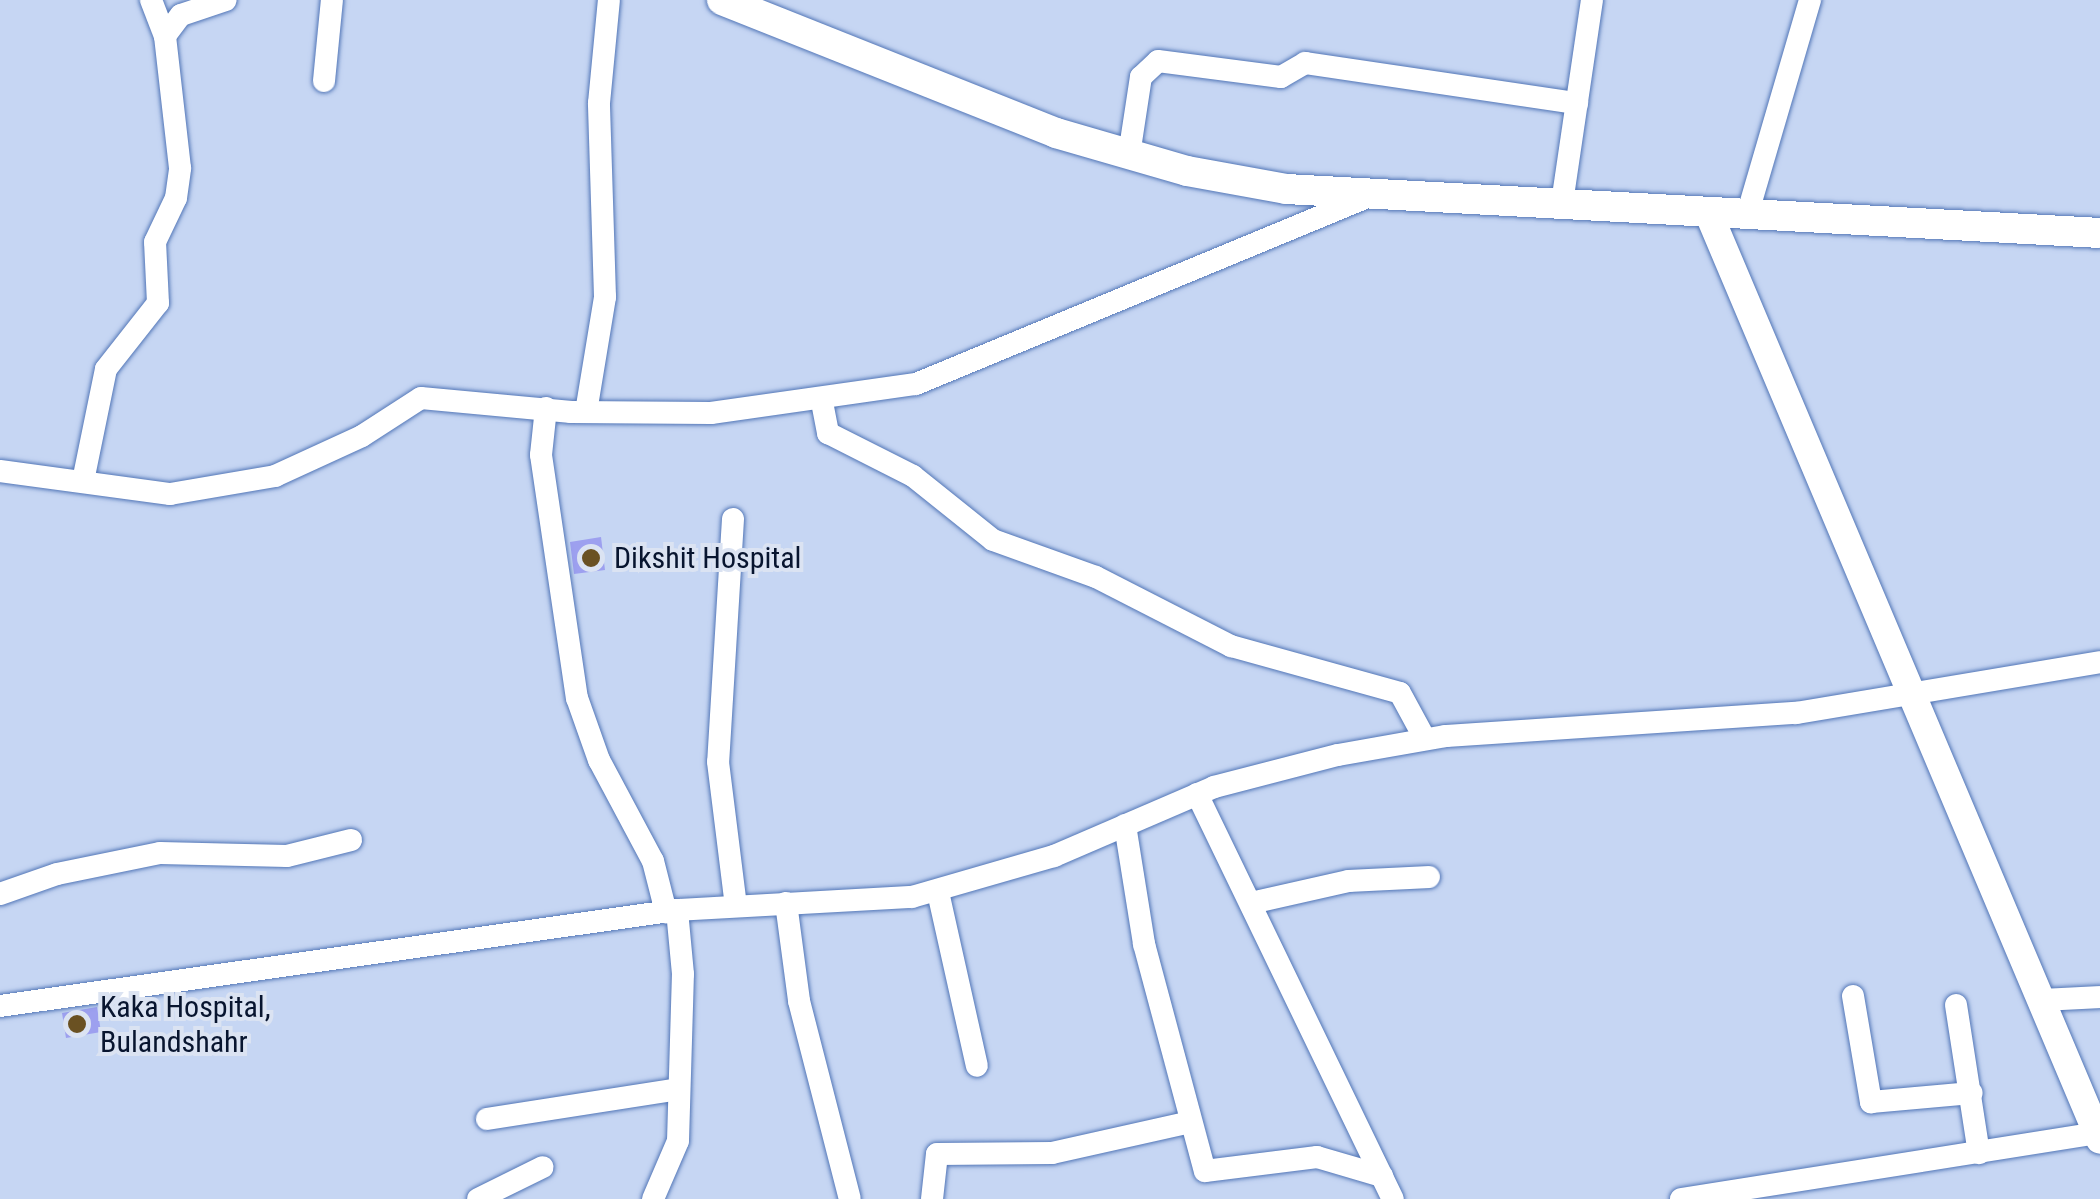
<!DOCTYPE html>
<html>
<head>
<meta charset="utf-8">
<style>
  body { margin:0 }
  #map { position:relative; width:2100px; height:1199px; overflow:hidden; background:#c6d6f3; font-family:"Roboto Condensed",sans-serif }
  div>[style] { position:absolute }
  .building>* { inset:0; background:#9da0ef }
  .roads { filter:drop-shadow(0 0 2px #5276b7) drop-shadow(0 0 2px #5276b7) }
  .minor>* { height:22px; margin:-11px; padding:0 11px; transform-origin:11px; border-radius:11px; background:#fff }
  .tertiary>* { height:28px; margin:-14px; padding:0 14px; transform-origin:14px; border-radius:14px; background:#fff }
  .secondary>* { height:30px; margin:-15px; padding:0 15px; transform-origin:15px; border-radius:15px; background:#fff }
  .dots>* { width:28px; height:28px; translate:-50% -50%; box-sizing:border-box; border:5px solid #dbe3f2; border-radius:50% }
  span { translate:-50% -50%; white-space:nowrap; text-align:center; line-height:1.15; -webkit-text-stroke:8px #dbe3f2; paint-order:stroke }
  .poi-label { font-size:30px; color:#08152f }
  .left { translate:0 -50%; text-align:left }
</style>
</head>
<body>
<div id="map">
  <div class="building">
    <div style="clip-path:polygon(601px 537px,605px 570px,574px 574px,570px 542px)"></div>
    <div style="clip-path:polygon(97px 1007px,101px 1032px,66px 1038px,62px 1013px)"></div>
  </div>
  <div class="roads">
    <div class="minor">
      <div style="left:151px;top:0;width:39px;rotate:69deg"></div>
      <div style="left:324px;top:81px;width:81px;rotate:-84.4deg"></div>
      <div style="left:1129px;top:155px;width:79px;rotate:-81.3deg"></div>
      <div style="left:1141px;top:77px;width:23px;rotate:-43deg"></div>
      <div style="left:1158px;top:61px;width:124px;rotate:7.4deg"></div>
      <div style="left:1281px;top:77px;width:28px;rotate:-30deg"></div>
      <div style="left:1305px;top:63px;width:275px;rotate:8.4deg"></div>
      <div style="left:1562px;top:203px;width:205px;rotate:-81.6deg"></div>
      <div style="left:1748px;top:212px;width:221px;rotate:-73.7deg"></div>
      <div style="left:822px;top:402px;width:32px;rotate:79deg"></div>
      <div style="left:828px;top:433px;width:95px;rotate:26.8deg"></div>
      <div style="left:913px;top:476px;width:102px;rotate:38.7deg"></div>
      <div style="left:993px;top:540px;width:109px;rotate:19.8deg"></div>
      <div style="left:1096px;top:577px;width:152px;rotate:27.1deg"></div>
      <div style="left:1231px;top:646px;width:175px;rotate:15.5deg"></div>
      <div style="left:1400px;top:693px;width:52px;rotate:61.5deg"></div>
      <div style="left:546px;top:408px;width:47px;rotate:96.1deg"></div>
      <div style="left:541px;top:455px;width:246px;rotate:81.6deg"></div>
      <div style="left:577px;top:698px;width:66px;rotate:70.5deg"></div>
      <div style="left:599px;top:760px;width:115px;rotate:61.9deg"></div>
      <div style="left:653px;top:861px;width:53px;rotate:75.7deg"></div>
      <div style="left:586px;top:412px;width:117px;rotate:-80.6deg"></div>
      <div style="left:605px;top:297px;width:194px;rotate:-91.8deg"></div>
      <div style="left:599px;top:103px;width:103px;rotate:-84.5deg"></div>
      <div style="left:0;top:471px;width:172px;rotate:7.7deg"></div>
      <div style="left:170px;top:494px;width:107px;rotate:-9.7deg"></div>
      <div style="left:275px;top:476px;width:96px;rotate:-24.7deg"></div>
      <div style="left:362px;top:436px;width:70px;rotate:-32.8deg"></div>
      <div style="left:421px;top:398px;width:151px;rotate:5.3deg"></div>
      <div style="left:571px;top:412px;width:140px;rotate:0.4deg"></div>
      <div style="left:711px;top:413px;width:207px;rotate:-8.1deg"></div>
      <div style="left:916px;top:384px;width:495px;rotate:-22.5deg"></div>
      <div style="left:83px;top:481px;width:114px;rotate:-78.4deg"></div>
      <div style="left:106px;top:369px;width:84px;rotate:-51.8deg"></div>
      <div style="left:158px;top:303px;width:61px;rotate:-92.8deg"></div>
      <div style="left:155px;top:242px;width:49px;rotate:-64.5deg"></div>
      <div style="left:176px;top:198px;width:30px;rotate:-82deg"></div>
      <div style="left:180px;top:168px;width:133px;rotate:-96.5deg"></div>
      <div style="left:165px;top:36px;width:26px;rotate:-53deg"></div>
      <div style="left:181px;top:15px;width:47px;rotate:-18.4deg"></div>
      <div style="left:733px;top:519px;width:243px;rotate:93.5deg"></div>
      <div style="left:718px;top:762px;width:145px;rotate:82.9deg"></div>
      <div style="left:1197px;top:794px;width:450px;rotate:64.2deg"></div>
      <div style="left:1125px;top:825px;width:121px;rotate:80.9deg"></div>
      <div style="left:1144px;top:944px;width:235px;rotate:75deg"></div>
      <div style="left:1205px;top:1171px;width:113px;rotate:-7.1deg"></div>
      <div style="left:1317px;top:1157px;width:68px;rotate:16.3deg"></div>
      <div style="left:938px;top:892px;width:178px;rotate:77.4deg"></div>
      <div style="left:0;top:894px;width:60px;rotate:-19.3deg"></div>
      <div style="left:57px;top:874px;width:105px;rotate:-11.5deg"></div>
      <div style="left:160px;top:853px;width:127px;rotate:1.4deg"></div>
      <div style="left:287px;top:856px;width:66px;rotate:-14deg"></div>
      <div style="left:786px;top:903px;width:99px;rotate:82.4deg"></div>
      <div style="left:799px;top:1001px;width:204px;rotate:75.6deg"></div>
      <div style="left:1251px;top:903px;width:100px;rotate:-12.7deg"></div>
      <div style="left:1349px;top:881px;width:80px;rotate:-2.9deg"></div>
      <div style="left:1853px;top:996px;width:108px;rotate:80.4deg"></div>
      <div style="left:1871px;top:1102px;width:101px;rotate:-5.1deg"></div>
      <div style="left:2043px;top:1000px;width:57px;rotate:-3deg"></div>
      <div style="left:1956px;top:1005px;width:150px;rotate:81.2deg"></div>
      <div style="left:0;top:1006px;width:684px;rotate:-8.07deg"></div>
      <div style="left:677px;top:910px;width:235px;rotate:-3.2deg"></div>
      <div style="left:912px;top:897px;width:148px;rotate:-16.1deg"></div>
      <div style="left:1054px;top:856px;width:174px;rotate:-23.3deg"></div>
      <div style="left:1214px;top:787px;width:128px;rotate:-14.5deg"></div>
      <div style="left:1338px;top:755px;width:110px;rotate:-10deg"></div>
      <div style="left:1446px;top:736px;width:351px;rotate:-3.8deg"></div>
      <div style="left:1796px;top:713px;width:308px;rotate:-9.5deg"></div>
      <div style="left:487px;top:1119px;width:194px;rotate:-8.9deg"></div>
      <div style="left:478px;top:1199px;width:72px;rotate:-26.2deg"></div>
      <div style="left:653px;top:1199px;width:63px;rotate:-66.7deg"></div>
      <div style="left:678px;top:1141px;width:167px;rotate:-88.3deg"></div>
      <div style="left:683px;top:974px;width:64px;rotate:-95.4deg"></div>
      <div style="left:932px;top:1199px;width:45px;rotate:-83.7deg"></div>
      <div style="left:937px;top:1154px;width:115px;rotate:-0.5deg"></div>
      <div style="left:1052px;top:1153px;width:142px;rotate:-12.6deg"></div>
      <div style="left:1681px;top:1199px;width:421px;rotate:-9deg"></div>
    </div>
    <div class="tertiary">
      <div style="left:1708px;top:212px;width:1007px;rotate:67.1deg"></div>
    </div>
    <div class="secondary">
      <div style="left:722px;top:0;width:360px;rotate:21.7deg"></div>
      <div style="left:1056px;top:133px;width:136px;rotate:16.2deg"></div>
      <div style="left:1187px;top:171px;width:101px;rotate:10.3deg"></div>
      <div style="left:1286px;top:189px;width:815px;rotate:3.09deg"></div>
    </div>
  </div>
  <div class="dots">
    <div style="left:591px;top:558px;background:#6a5122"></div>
    <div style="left:77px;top:1024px;background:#6a5122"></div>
  </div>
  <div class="poi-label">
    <span class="left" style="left:614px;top:558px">Dikshit Hospital</span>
    <span class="left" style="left:100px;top:1024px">Kaka Hospital,<br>Bulandshahr</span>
  </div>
</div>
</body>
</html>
